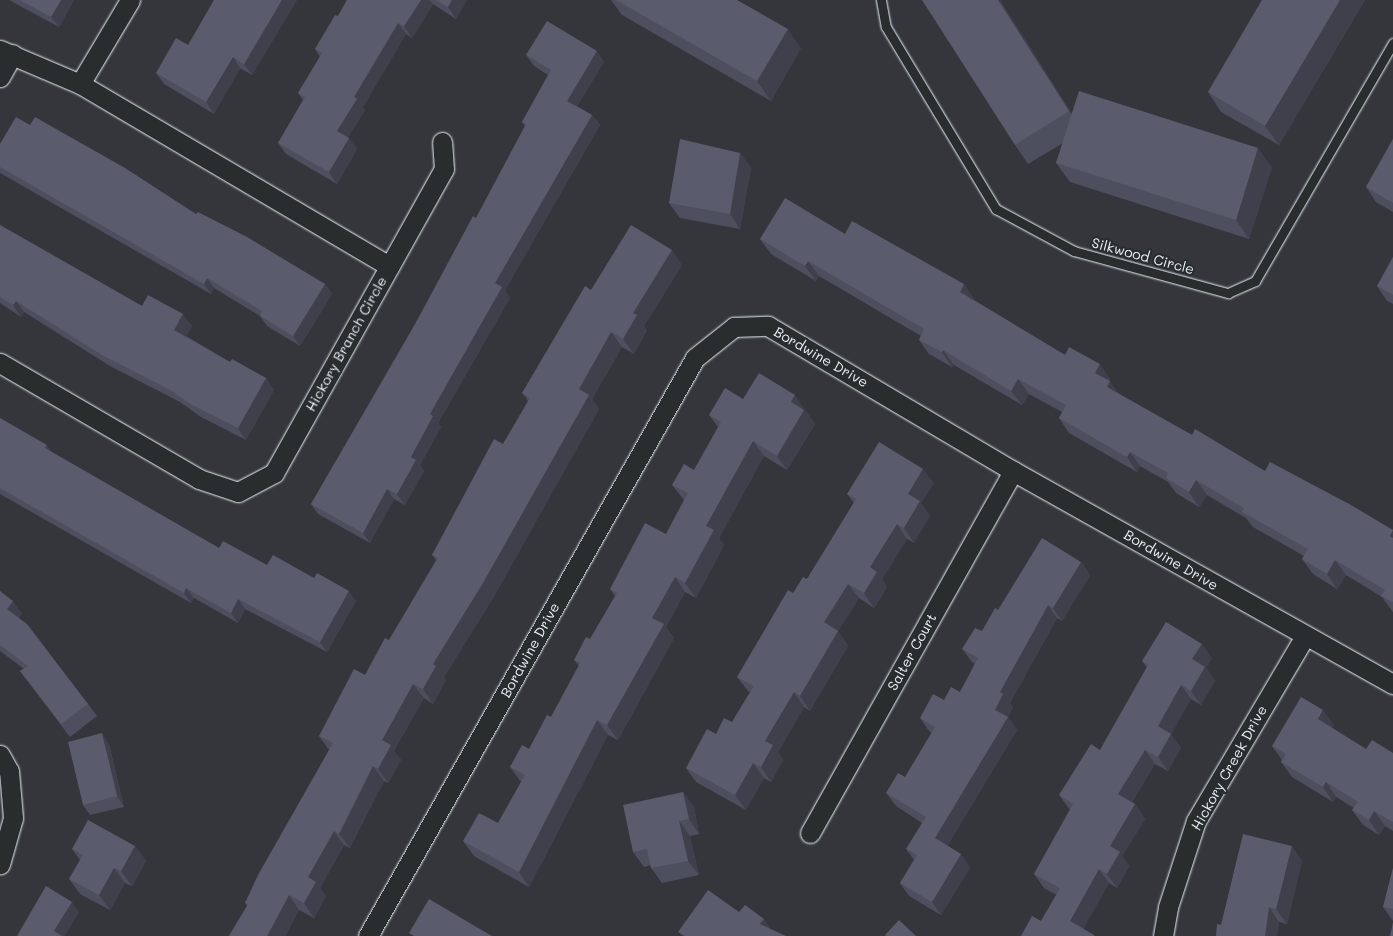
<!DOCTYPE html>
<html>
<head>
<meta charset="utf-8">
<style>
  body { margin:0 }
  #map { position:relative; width:1393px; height:936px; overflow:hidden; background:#34363b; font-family:Mali,sans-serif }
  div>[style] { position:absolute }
  .roads { filter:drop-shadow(0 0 1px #e8f1f8) drop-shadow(0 0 1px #e8f1f8) }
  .lane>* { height:9px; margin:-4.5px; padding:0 4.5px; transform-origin:4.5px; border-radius:4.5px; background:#2a2d2e }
  .street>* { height:19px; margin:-9.5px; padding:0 9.5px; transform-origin:9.5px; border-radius:9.5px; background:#2a2d2e }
  .wall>* { inset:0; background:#4d4e5e }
  .shaded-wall>* { inset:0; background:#3f404c }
  .building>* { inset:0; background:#5a5b6d }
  span { translate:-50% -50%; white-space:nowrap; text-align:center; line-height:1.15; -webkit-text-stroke:4.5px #2a2d2e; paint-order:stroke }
  .street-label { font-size:14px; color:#e8f1f8 }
</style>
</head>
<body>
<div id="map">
  <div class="roads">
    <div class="lane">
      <div style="left:881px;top:0;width:27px;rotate:80deg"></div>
      <div style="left:886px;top:27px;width:213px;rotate:58.9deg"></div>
      <div style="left:996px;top:209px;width:89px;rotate:28.3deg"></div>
      <div style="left:1074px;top:251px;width:160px;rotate:15.3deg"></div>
      <div style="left:1228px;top:293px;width:30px;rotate:-24deg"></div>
      <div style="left:1255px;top:281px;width:275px;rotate:-59.9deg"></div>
    </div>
    <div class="street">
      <div style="left:0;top:50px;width:87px;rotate:23deg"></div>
      <div style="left:80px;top:84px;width:359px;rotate:30.5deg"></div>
      <div style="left:0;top:77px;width:26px;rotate:-61deg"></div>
      <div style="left:80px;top:84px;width:98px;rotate:-59.2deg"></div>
      <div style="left:0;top:363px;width:230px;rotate:30.2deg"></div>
      <div style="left:199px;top:479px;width:41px;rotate:18.4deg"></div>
      <div style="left:238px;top:492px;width:41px;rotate:-27.8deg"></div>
      <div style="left:274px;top:473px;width:348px;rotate:-60.8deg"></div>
      <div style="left:444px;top:169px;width:27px;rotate:-94deg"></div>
      <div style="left:0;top:755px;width:18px;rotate:61deg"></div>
      <div style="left:9px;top:771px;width:47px;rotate:85.1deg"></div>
      <div style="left:13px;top:818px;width:48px;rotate:105.8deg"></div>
      <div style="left:810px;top:833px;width:415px;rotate:-60.7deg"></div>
      <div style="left:368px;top:936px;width:664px;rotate:-60.5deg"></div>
      <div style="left:695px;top:358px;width:50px;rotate:-38.5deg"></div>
      <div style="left:734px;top:327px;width:34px;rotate:-2deg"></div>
      <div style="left:768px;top:326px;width:285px;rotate:30.6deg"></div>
      <div style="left:1013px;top:471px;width:436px;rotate:29.3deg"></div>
      <div style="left:1163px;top:936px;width:29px;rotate:-80deg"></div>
      <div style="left:1168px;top:907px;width:90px;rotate:-72deg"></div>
      <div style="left:1196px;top:821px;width:215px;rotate:-59.5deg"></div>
    </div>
  </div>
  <div class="wall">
    <div style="clip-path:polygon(10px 0,74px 0,59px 27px,11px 1px)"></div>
    <div style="clip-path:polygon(297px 0,252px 75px,240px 68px,214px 114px,164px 84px,156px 73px)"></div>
    <div style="clip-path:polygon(347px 0,467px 0,456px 19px,433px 4px,412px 38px,406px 34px,363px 107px,365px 110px,348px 137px,357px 149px,337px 184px,286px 154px,278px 143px,303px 100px,298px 93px,320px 57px,315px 49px,338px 16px)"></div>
    <div style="clip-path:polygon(611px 0,737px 0,801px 48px,771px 101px,622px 15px)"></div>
    <div style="clip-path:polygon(1000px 0,1072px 114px,1272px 167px,1249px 239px,1070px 182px,1056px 163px,1063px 143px,1028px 164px,1015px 145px)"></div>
    <div style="clip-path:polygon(1262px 0,1365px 0,1279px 145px,1221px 112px,1208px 92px)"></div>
    <div style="clip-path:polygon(526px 55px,604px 62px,577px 106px,592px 115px,600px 125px,505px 290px,510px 298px,438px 423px,441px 427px,420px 465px,424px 471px,405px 505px,394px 499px,370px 543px,318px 514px,311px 504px,476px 218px,525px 126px,522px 122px,548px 75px,534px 66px)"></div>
    <div style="clip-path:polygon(30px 125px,325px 284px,332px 294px,300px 346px,267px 326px,260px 316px,214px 288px,211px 294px,0 173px,0 144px)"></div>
    <div style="clip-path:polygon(1393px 139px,1393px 212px,1376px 202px,1366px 187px)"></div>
    <div style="clip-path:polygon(740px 153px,751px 168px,740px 229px,680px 218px,669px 203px)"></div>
    <div style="clip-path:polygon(0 225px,142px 306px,192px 326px,186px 336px,230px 362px,266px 378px,274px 390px,246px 440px,201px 417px,180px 402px,110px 366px,24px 312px,21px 317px,0 303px)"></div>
    <div style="clip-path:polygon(845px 234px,964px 284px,974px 299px,974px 300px,1065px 355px,1110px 379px,1109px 381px,1119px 394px,1192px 435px,1265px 471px,1393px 530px,1393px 612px,1392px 611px,1382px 597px,1346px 575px,1337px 589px,1313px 574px,1302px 559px,1304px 556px,1253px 527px,1246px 518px,1207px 495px,1199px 507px,1176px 493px,1168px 482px,1140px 466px,1137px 472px,1069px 433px,1059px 418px,1062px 412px,1029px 394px,1022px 405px,954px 365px,952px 367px,929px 354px,919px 340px,921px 336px,819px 276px,816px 281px,771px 254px,760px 239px)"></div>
    <div style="clip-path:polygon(1393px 257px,1393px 304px,1387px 301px,1377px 286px)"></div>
    <div style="clip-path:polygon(682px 265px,644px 326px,647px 330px,634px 354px,622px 347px,592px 399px,599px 409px,493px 598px,444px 677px,446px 680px,433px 704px,424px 698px,394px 751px,401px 760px,388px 783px,384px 781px,350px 848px,344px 845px,320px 888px,326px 896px,314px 918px,299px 910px,285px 936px,229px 936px,247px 906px,245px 903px,329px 750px,319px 736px,365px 675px,389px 640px,436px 560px,432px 555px,503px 444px,528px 401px,522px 393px,591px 290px)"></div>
    <div style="clip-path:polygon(743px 399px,805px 410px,815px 424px,787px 470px,764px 456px,719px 538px,724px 545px,696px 598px,685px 592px,666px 627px,674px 638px,618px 740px,608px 735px,529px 887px,474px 856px,463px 841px,498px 823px,521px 782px,510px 767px,529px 749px,551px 717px,579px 666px,574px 660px,590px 639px,615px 596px,610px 589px,666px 534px,684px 500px,672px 485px,694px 470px,718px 427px,709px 415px)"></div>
    <div style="clip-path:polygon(0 418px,51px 452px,219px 548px,267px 565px,356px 601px,327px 652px,245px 609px,238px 623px,194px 598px,191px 603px,0 494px)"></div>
    <div style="clip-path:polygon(934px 483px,921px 503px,930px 516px,914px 543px,907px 539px,882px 579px,887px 587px,874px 608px,859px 598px,838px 631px,848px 646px,810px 711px,804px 707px,778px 752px,783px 760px,771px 782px,764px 778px,746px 810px,696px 782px,686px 768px,716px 734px,732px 722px,750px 692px,748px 691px,737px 677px,807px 579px,854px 503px,847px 494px)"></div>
    <div style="clip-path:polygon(1081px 562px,1090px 575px,1062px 621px,1057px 618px,1010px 703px,1013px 707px,1008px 717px,1017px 730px,947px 846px,961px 854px,970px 868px,941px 915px,909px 896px,900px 883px,914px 860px,906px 849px,922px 823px,896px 806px,886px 793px,905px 777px,932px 733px,929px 731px,920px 718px,944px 700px,960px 692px,975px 664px,972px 662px,962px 649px,982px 631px,998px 610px)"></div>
    <div style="clip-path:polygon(0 591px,22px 614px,18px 618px,88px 704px,97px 716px,70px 737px,20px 671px,24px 669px,0 651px)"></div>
    <div style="clip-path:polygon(1212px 658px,1206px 668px,1215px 681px,1201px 705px,1191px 699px,1171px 734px,1181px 748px,1168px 771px,1155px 764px,1132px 802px,1135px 804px,1145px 819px,1122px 856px,1129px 866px,1117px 888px,1109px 883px,1083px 929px,1095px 936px,1021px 936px,1041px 921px,1057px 895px,1044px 888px,1034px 874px,1070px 810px,1059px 795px,1100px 750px,1147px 668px,1142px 661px)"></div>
    <div style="clip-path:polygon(1334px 725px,1332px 728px,1366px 749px,1393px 753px,1393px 831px,1385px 826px,1379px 835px,1363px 825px,1352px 810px,1354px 808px,1336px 797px,1333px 802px,1292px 777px,1281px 762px,1282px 760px,1272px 746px)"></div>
    <div style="clip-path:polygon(109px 744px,124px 807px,90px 815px,83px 805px)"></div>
    <div style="clip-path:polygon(683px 792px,694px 807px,699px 834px,690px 836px,699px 875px,662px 883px,651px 868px,651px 865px,644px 867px,633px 852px)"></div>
    <div style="clip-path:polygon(135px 846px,146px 861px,132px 886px,125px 883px,110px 910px,80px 894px,69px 879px,80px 860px,72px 849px)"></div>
    <div style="clip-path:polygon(1302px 861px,1287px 924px,1279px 922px,1277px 936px,1216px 936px,1221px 925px)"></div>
    <div style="clip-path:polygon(1393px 868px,1393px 921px,1383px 907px)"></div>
  </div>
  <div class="shaded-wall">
    <div style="clip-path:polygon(61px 0,74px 0,59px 27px,51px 17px)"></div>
    <div style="clip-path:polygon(282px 0,297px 0,252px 75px,244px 64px)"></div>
    <div style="clip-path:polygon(421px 0,429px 0,433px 4px,412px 38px,404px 26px)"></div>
    <div style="clip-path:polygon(452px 0,467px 0,456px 19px,448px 7px)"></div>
    <div style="clip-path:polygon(998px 0,1000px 0,1082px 130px,1069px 111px)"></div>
    <div style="clip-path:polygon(1340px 0,1365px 0,1279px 145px,1265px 126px)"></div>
    <div style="clip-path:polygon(398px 23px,406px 34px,363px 107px,365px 110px,345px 142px,337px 131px,354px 97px)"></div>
    <div style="clip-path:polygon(788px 29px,801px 48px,771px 101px,757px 81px)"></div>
    <div style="clip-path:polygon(597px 51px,604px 62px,574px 111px,567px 101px)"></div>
    <div style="clip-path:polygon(233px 57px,240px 68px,214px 114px,206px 102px)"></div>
    <div style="clip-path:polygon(592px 115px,600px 125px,505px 290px,510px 298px,438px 423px,441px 427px,420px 465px,424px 471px,405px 505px,397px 494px,411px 457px,430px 414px,495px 283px)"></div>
    <div style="clip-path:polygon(349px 138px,357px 149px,337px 184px,329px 172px)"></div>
    <div style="clip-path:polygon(1258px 148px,1272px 167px,1249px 239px,1236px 220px)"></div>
    <div style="clip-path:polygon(740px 153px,751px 168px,740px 229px,730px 214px)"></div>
    <div style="clip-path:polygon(672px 250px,682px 265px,644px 326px,647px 330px,634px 354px,623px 339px,633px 313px)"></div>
    <div style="clip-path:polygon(808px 261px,819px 276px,816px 281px,805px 266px)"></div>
    <div style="clip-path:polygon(207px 278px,214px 288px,211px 294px,204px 284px)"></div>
    <div style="clip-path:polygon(325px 284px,332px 294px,300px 346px,293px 336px)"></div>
    <div style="clip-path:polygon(964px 284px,974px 299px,970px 307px,960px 292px)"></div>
    <div style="clip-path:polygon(16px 301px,24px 312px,21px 317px,13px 305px)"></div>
    <div style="clip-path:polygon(183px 314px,192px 326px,183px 342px,174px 330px)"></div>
    <div style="clip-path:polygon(611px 332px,622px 347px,592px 399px,599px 409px,493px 598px,444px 677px,446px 680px,433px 704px,423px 689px,433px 664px,579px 389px)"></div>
    <div style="clip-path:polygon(943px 350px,954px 365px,952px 367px,942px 352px)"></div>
    <div style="clip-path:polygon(1100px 364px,1110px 379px,1105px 388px,1095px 373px)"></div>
    <div style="clip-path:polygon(266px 378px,274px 390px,246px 440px,238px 428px)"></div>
    <div style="clip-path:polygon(1018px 379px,1029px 394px,1022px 405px,1011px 391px)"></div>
    <div style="clip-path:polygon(1110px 381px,1120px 396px,1107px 387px)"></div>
    <div style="clip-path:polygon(795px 395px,815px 424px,787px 470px,777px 456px,791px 402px)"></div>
    <div style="clip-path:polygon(753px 441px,764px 456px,719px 538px,724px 545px,696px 598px,685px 583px,706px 526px)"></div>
    <div style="clip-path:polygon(47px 445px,54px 455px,45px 448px)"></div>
    <div style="clip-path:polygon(1130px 452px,1140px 466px,1137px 472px,1127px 457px)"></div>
    <div style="clip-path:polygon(923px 469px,934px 483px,921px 503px,930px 516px,914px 543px,904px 528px,908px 494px)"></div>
    <div style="clip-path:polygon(1196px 480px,1207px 495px,1199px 507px,1189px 492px)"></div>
    <div style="clip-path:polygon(387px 489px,394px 499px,370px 543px,363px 533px)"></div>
    <div style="clip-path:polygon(897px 524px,907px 539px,882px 579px,887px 587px,874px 608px,864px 593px,870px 567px)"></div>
    <div style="clip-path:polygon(1393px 530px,1393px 540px,1390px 536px)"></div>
    <div style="clip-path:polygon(1335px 560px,1346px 575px,1337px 589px,1327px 574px)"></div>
    <div style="clip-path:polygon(1081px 562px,1090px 575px,1062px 621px,1053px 608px)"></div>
    <div style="clip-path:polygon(675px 577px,685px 592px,666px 627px,674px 638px,618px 740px,607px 725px,652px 618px)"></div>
    <div style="clip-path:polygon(848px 584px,859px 598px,838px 631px,848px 646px,810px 711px,800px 696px,824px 622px)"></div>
    <div style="clip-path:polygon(186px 588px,194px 598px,191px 603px,184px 593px)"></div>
    <div style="clip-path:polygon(349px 591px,356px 601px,327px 652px,320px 642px)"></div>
    <div style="clip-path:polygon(238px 599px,245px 609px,238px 623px,231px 613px)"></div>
    <div style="clip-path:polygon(13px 601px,22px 614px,16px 622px,7px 609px)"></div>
    <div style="clip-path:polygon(1048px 605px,1057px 618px,1010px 703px,1013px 707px,1005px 722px,1008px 717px,1017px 730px,944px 852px,935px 838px,1000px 692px)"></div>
    <div style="clip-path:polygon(1202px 644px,1212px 658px,1206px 668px,1215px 681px,1201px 705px,1191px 691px,1192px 659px)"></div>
    <div style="clip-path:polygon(413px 684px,424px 698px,394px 751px,401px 760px,388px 783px,378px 769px,382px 740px)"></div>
    <div style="clip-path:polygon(1181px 685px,1191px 699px,1171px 734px,1181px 748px,1168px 771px,1158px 757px,1158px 726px)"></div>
    <div style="clip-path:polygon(794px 692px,804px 707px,778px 752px,783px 760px,771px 782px,761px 767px,765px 741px)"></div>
    <div style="clip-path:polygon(1323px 710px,1334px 725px,1328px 734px,1318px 719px)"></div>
    <div style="clip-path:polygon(597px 720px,608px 735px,529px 887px,519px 872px)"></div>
    <div style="clip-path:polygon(102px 733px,109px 744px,124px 807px,117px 796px)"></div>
    <div style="clip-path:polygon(1145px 750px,1155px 764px,1128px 808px,1118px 794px)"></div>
    <div style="clip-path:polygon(753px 763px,764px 778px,746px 810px,735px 795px)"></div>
    <div style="clip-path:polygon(373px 766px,384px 781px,350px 848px,339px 834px)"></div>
    <div style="clip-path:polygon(1326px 782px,1336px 797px,1333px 802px,1323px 787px)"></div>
    <div style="clip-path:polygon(683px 792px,694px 807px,699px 834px,689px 819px)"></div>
    <div style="clip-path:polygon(1135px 804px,1145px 819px,1122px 856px,1129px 866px,1117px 888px,1107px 874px,1110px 846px)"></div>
    <div style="clip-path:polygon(1374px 811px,1385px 826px,1379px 835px,1369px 820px)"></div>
    <div style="clip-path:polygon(679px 821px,690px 836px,699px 875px,688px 861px)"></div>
    <div style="clip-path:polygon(334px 831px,344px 845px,320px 888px,326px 896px,314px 918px,304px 903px,308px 877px)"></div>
    <div style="clip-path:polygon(135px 846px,146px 861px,132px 886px,121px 871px)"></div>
    <div style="clip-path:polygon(1292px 846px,1302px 861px,1287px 924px,1276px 909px)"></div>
    <div style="clip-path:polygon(961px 854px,970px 868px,941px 915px,932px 902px)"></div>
    <div style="clip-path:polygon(114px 868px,125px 883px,110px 910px,99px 895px)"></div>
    <div style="clip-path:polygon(1099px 869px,1109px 883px,1080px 935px,1070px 921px)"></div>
    <div style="clip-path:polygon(289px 895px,299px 910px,285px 936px,267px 936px)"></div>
    <div style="clip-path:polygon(72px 902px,79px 912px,65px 936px,58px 936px,54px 931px)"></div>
    <div style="clip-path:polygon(1269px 907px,1279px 922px,1277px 936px,1265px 936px)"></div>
    <div style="clip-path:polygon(764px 919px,774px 934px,760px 924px)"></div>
  </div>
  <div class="building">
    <div style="clip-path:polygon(20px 0,61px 0,51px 17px)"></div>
    <div style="clip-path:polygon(214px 0,282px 0,244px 64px,233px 57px,206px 102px,156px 73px,176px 38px,188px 45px)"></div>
    <div style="clip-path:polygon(347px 0,421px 0,404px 26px,398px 23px,354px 97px,357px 99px,337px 131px,349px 138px,329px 172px,278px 143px,305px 97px,298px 93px,322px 53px,315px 49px,335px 15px,338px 16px)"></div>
    <div style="clip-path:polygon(436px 0,452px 0,448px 7px)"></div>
    <div style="clip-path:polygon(616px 0,737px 0,788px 29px,757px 81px)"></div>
    <div style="clip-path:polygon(922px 0,998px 0,1069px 111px,1015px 145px)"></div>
    <div style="clip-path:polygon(1262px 0,1340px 0,1265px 126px,1208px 92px)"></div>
    <div style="clip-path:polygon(547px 21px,597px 51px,567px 101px,592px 115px,495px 283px,502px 287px,430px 414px,433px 416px,411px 457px,416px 460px,397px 494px,387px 489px,363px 533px,311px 504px,412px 330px,473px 216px,476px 218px,526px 124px,522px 122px,551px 70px,526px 55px)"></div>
    <div style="clip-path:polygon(1079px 91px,1258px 148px,1236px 220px,1056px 163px)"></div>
    <div style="clip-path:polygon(16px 117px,30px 125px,35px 117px,125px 168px,196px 214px,198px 212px,247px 237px,325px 284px,293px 336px,260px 316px,262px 311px,207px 278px,204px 284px,0 167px,0 144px)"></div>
    <div style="clip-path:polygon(680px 139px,740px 153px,730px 214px,669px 203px)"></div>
    <div style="clip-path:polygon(1393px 139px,1393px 203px,1366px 187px)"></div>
    <div style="clip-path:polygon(785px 198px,845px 234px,852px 221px,964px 284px,960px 292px,1065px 355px,1069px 347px,1100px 364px,1095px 373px,1110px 381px,1107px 387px,1192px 435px,1195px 429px,1265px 471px,1270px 462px,1351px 505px,1393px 530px,1390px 536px,1393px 538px,1393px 602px,1381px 596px,1385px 590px,1335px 560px,1327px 574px,1302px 559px,1308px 549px,1242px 512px,1244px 508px,1196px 480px,1189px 492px,1166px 478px,1168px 473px,1130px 452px,1127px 457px,1059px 418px,1066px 405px,1018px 379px,1011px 391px,943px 350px,942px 352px,919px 340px,924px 329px,808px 261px,805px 266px,760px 239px)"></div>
    <div style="clip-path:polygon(0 225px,142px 306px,148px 295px,183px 314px,174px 330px,230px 362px,232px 359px,266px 378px,238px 428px,192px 405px,172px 391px,102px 355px,16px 301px,13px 305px,0 297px)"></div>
    <div style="clip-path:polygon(631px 225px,672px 250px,633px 313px,637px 315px,623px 339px,611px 332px,579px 389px,589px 395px,483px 583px,433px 664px,436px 666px,423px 689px,413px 684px,382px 740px,391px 745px,378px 769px,373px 766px,339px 834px,334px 831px,308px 877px,316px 882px,304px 903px,289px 895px,267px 936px,229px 936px,248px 904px,245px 903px,258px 875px,333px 743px,319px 736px,354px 669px,365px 675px,385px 638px,389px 640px,438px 558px,432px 555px,494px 439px,503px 444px,530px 398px,522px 393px,585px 286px,591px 290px)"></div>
    <div style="clip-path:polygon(1393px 257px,1393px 295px,1377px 286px)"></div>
    <div style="clip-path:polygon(759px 373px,795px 395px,791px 402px,804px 410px,777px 456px,753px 441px,706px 526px,714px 530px,685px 583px,675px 577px,652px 618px,664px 624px,607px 725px,597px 720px,519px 872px,463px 841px,479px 813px,498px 823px,525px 775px,510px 767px,522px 745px,529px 749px,547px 715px,551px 717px,580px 663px,574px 660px,586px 637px,590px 639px,617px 593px,610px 589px,645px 523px,666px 534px,688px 493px,672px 485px,684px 464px,694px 470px,721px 422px,709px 415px,725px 388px,743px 399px)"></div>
    <div style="clip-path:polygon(0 418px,47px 445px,45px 448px,219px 548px,223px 541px,267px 565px,273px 555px,314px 578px,317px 573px,349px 591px,320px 642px,238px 599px,231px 613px,186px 588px,184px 593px,0 488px)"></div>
    <div style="clip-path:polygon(879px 442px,923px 469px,908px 494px,920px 501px,904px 528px,897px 524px,870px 567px,877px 572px,864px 593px,848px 584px,824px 622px,838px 631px,800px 696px,794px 692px,765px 741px,773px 745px,761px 767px,753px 763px,735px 795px,686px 768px,707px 729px,716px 734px,724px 718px,732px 722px,754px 686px,737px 677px,788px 590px,793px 593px,803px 577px,807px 579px,856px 499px,847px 494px)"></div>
    <div style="clip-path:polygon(1042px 538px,1081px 562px,1053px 608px,1048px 605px,1000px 692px,1003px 694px,995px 710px,1008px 717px,935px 838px,961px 854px,932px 902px,900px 883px,917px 855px,906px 849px,926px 817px,886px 793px,898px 773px,905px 777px,935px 727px,920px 718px,933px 694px,944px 700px,951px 687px,960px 692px,978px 658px,962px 649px,975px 628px,982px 631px,995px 608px,998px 610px)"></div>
    <div style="clip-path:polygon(0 591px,13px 601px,7px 609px,27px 624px,88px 704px,61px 724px,20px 671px,28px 666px,0 645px)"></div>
    <div style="clip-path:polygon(1166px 622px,1202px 644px,1192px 659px,1205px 667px,1191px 691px,1181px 685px,1158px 726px,1171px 734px,1158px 757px,1145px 750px,1118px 794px,1135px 804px,1110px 846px,1120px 852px,1107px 874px,1099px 869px,1070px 921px,1094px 935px,1094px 936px,1021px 936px,1032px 916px,1041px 921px,1060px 888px,1034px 874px,1073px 804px,1059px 795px,1091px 744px,1100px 750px,1148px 665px,1142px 661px)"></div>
    <div style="clip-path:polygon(1301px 697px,1323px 710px,1318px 719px,1366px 749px,1372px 740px,1393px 753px,1393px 822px,1374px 811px,1369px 820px,1352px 810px,1358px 802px,1326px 782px,1323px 787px,1281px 762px,1286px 754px,1272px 746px)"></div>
    <div style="clip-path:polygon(102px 733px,117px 796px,83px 805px,68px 742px)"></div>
    <div style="clip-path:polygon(683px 792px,689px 819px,679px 821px,688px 861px,651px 868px,647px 849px,633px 852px,623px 805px)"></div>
    <div style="clip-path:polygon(88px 820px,135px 846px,121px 871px,114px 868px,99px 895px,69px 879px,83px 855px,72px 849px)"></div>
    <div style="clip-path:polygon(1243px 834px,1292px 846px,1276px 909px,1269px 907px,1265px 936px,1216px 936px,1217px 924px,1221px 925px)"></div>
    <div style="clip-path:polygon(1393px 868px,1393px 909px,1383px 907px)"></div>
    <div style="clip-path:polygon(46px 886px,72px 902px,54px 931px,62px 936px,17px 936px)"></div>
    <div style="clip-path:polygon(708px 890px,739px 912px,745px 905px,764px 919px,760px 924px,786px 936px,684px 936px,678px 932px)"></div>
    <div style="clip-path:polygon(429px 899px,492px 936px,414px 936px,409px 933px)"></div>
    <div style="clip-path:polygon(899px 920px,916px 936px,886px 936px,885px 935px)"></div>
    <div style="clip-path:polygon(1393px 922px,1393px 936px,1390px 936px)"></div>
  </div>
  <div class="street-label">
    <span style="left:1143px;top:256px;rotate:15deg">Silkwood Circle</span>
    <span style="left:346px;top:344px;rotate:-61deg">Hickory Branch Circle</span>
    <span style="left:821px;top:357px;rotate:30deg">Bordwine Drive</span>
    <span style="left:1171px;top:560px;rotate:30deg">Bordwine Drive</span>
    <span style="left:530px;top:650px;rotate:-61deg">Bordwine Drive</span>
    <span style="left:912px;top:652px;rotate:-61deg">Salter Court</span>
    <span style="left:1229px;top:768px;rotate:-61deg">Hickory Creek Drive</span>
  </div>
</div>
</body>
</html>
